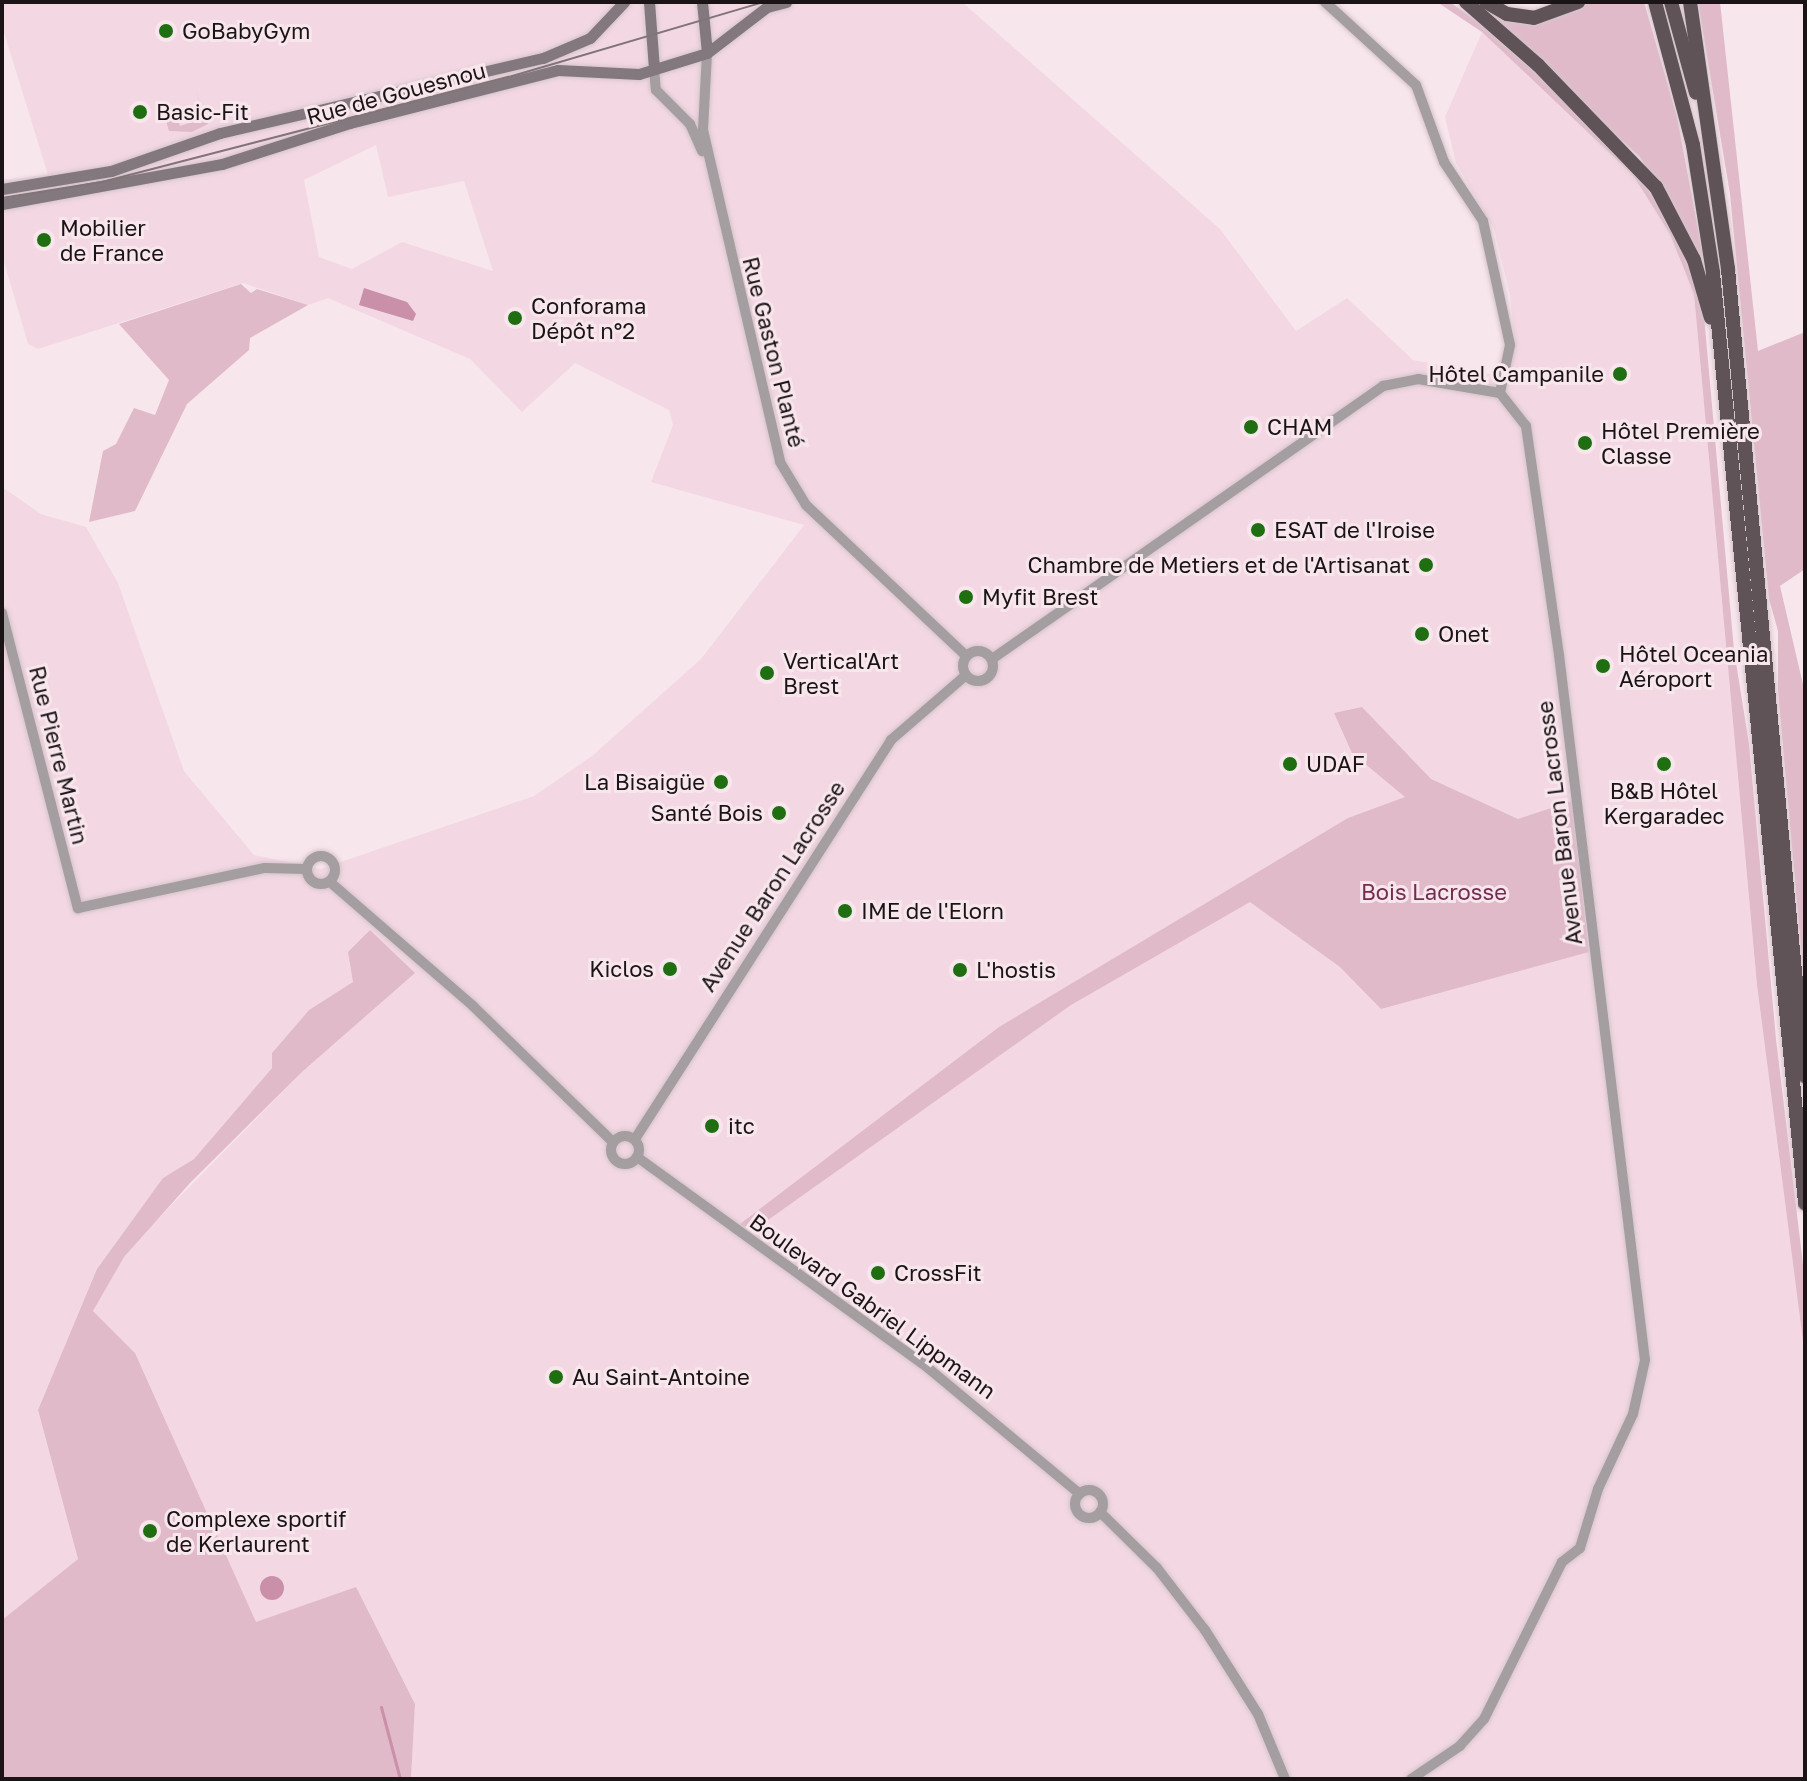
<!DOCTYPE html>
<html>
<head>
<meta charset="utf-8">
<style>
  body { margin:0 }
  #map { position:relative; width:1807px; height:1781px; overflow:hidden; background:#f8e6ed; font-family:"Golos Text",sans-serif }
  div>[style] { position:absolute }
  .built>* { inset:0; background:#f3d8e3 }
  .green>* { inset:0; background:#e1baca }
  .water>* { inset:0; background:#ca8fa9 }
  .round { border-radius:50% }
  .stream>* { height:3px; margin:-1.5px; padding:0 1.5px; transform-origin:1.5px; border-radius:1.5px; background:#ca8fa9 }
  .roads { filter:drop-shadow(0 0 2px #d5c4cb) drop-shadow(0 0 2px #d5c4cb) }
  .tertiary>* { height:10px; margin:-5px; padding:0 5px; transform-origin:5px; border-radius:5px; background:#a59ea1 }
  .tertiary>.ring { margin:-5px; padding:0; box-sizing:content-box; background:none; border:10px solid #a59ea1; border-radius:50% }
  .secondary>* { height:11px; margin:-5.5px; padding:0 5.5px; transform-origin:5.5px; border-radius:5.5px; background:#83787d }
  .trunk>* { height:14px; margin:-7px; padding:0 7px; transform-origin:7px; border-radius:7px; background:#605358 }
  .tram>* { height:2px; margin:-1px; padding:0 1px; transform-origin:1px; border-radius:1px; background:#807478 }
  .dots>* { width:22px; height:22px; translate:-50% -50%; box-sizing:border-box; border:4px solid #f8e6ed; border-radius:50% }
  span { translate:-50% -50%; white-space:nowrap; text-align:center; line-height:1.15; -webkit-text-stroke:6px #f8e6ed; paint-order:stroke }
  .poi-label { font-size:22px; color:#1b1417 }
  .left { translate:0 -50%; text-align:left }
  .right { translate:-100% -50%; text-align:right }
  .street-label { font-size:22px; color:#1b1417 }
  .park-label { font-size:22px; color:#742d51 }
  .frame { position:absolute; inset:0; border:4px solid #1b1417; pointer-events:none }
</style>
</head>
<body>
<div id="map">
  <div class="built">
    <div style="clip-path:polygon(evenodd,2px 2px,962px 2px,1220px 229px,1296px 331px,1347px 298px,1413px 360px,1489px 374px,1508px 373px,1515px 345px,1510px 295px,1494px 229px,1456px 163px,1445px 117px,1482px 32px,1633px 175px,1670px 234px,1694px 294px,1757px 985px,1805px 1357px,1805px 1779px,411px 1779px,415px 1704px,356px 1588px,256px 1623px,135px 1353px,93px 1311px,122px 1259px,148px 1229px,298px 1076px,354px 982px,309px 1010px,272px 1053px,272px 1068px,194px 1159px,163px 1178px,38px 1410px,78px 1559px,2px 1620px,2px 487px,41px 514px,86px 527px,118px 583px,184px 771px,254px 855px,320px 869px,534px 796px,592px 756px,701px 659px,804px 525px,651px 482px,673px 425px,669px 410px,575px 363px,522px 412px,470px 359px,328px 298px,308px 305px,243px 283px,38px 349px,28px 344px,2px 255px,2px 180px,48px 175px,2px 26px,2px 2px,376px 145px,388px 197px,464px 181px,493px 271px,402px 242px,352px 269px,319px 257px,304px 180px,376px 145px)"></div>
  </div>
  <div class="green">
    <div style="clip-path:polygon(1437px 2px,1450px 2px,1475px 20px,1591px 121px,1669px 215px,1693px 268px,1704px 316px,1734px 650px,1749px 744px,1776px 1039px,1805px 1281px,1805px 1357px,1757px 985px,1694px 294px,1670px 234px,1633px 175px,1482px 32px)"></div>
    <div style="clip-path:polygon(1469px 2px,1541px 21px,1588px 2px,1644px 2px,1677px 117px,1703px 256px,1697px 256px,1640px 157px)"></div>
    <div style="clip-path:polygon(1698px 2px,1720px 2px,1758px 351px,1805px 332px,1805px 569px,1780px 586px,1805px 693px,1805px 991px,1778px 691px,1778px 631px,1769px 599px,1730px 194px)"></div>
    <div style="clip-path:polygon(195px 89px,208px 124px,192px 132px,169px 131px,164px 114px,174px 110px,180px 126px,205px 118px)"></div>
    <div style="clip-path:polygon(241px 284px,251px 293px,257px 289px,308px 305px,250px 338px,249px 350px,187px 404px,135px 511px,89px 522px,103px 451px,116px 444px,134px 408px,155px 415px,169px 380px,119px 324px)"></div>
    <div style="clip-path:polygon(1362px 707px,1431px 779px,1518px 819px,1572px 801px,1589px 952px,1381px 1009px,1340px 967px,1250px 902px,1071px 1005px,751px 1232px,740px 1224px,999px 1027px,1348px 818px,1405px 797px,1352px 753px,1334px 713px)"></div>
    <div style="clip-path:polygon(370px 930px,415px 973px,303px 1071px,190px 1183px,124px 1257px,93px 1311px,135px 1353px,256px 1622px,356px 1587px,415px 1704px,411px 1779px,2px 1779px,2px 1620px,78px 1559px,38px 1410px,97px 1269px,163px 1178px,194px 1159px,272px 1068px,272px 1053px,309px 1010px,353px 982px,348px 952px)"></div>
  </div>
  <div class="water">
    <div style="clip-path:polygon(364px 288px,407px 302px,416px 314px,413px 321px,359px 305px)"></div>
    <div class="round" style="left:260px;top:1576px;width:24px;height:24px"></div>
  </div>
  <div class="stream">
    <div style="left:381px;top:1707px;width:74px;rotate:75.2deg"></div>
  </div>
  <div class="roads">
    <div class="tertiary">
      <div style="left:1325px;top:2px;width:123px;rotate:42.4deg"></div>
      <div style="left:1416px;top:85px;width:82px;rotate:70deg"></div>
      <div style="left:1444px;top:162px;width:71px;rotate:56.5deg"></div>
      <div style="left:1483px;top:221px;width:127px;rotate:77.7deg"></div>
      <div style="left:1510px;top:345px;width:49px;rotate:101.8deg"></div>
      <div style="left:707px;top:53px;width:77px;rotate:93deg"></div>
      <div style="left:703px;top:130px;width:341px;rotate:76.9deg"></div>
      <div style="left:780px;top:462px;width:50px;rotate:58.8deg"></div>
      <div style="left:806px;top:505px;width:220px;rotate:43.3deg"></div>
      <div style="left:654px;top:69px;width:21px;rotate:85deg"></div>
      <div style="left:656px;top:90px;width:48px;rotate:45deg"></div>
      <div style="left:690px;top:124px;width:30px;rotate:66deg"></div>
      <div style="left:2px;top:613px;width:305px;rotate:75.6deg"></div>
      <div style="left:78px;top:908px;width:191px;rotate:-12.1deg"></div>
      <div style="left:265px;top:868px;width:41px;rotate:1.4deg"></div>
      <div class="ring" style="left:963px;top:651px;width:20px;height:20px"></div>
      <div style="left:992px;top:659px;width:477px;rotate:-34.9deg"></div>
      <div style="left:1383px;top:386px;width:36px;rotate:-11deg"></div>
      <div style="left:1418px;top:379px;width:83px;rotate:9.7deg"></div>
      <div style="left:1500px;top:393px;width:42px;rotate:51.8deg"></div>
      <div style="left:1526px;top:426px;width:231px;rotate:81.8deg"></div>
      <div style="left:1559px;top:655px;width:710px;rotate:83.05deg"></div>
      <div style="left:1645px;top:1360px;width:55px;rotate:102.5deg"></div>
      <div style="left:1633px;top:1414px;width:83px;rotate:115deg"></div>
      <div style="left:1598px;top:1489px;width:62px;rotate:107deg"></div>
      <div style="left:1580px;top:1548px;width:23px;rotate:142deg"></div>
      <div style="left:1562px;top:1562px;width:175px;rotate:116.4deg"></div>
      <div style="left:1484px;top:1719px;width:36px;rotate:132deg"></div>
      <div style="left:1460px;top:1746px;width:59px;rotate:146deg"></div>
      <div class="ring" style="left:307px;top:856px;width:18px;height:18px"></div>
      <div style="left:330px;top:882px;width:189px;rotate:40.9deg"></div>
      <div style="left:473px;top:1006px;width:195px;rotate:44.2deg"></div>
      <div class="ring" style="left:611px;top:1136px;width:18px;height:18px"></div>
      <div style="left:635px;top:1139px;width:474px;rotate:-57.3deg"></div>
      <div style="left:891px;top:740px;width:99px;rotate:-40.9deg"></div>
      <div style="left:637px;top:1157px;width:352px;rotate:35.9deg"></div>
      <div style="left:922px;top:1363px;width:205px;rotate:39.7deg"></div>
      <div class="ring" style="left:1075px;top:1490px;width:18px;height:18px"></div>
      <div style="left:1100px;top:1512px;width:80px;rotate:44.5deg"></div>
      <div style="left:1157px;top:1568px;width:78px;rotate:52.3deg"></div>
      <div style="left:1205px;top:1630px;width:99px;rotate:57.8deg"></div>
      <div style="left:1258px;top:1714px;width:70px;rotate:67.4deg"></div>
    </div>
    <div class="secondary">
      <div style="left:649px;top:2px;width:67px;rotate:85.7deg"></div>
      <div style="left:702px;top:2px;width:51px;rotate:84.4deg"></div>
      <div style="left:2px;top:189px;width:110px;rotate:-9.4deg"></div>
      <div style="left:111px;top:171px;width:115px;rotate:-19.2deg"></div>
      <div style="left:220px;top:133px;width:332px;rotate:-13.1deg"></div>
      <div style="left:543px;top:58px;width:51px;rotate:-23.1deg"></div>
      <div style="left:590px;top:38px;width:50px;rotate:-46.6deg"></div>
      <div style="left:2px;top:204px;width:224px;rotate:-10.3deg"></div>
      <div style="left:222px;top:164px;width:134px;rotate:-17.8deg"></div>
      <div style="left:350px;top:123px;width:215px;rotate:-14.3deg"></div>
      <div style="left:558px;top:70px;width:81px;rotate:2.8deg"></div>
      <div style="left:639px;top:74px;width:71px;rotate:-17.2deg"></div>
      <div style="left:707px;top:53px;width:76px;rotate:-37.5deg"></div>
      <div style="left:767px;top:7px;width:20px;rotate:-15deg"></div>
    </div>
    <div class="trunk">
      <div style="left:1466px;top:2px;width:96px;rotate:41.2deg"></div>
      <div style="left:1538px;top:65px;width:170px;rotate:46deg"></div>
      <div style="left:1656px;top:187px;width:82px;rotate:62.5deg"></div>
      <div style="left:1694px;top:260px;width:60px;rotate:73.7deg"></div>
      <div style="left:1486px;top:2px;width:24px;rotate:30deg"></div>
      <div style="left:1507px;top:14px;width:27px;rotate:8deg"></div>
      <div style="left:1534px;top:18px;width:47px;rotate:-20deg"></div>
      <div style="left:1655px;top:2px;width:148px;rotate:75.1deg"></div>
      <div style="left:1693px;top:145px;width:130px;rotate:81.1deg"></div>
      <div style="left:1713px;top:273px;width:935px;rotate:84.35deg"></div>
      <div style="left:1671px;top:2px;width:94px;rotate:74.6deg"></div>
      <div style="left:1690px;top:2px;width:270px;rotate:81.9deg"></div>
      <div style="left:1728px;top:269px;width:811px;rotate:84.55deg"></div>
    </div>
  </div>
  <div class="tram">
    <div style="left:2px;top:198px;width:101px;rotate:-9.1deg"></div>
    <div style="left:102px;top:182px;width:420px;rotate:-14.5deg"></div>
    <div style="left:509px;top:77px;width:266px;rotate:-16.4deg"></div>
  </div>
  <div class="dots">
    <div style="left:166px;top:31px;background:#206e12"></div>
    <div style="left:140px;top:112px;background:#206e12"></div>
    <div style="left:44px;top:240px;background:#206e12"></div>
    <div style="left:515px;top:318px;background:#206e12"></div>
    <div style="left:1620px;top:374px;background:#206e12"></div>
    <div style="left:1251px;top:427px;background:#206e12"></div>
    <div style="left:1585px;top:443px;background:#206e12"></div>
    <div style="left:1258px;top:530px;background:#206e12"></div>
    <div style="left:1426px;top:565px;background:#206e12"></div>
    <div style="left:966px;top:597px;background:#206e12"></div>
    <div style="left:1422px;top:634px;background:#206e12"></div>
    <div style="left:1603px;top:666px;background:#206e12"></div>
    <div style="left:767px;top:673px;background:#206e12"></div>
    <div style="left:1290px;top:764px;background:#206e12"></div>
    <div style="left:1664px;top:764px;background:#206e12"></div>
    <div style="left:721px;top:782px;background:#206e12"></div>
    <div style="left:779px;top:813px;background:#206e12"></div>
    <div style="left:845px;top:911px;background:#206e12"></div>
    <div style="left:670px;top:969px;background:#206e12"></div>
    <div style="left:960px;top:970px;background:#206e12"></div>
    <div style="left:712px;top:1126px;background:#206e12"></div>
    <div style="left:878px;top:1273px;background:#206e12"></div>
    <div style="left:556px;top:1377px;background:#206e12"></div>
    <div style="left:150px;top:1531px;background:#206e12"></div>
  </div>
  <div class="poi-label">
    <span class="left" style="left:182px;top:31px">GoBabyGym</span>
    <span class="left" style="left:156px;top:112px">Basic-Fit</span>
    <span class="left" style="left:60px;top:240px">Mobilier<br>de France</span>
    <span class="left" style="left:531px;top:318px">Conforama<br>Dépôt n°2</span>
    <span class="right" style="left:1604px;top:374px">Hôtel Campanile</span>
    <span class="left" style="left:1267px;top:427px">CHAM</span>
    <span class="left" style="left:1601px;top:443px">Hôtel Première<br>Classe</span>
    <span class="left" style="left:1274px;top:530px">ESAT de l'Iroise</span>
    <span class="right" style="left:1410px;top:565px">Chambre de Metiers et de l'Artisanat</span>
    <span class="left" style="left:982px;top:597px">Myfit Brest</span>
    <span class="left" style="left:1438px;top:634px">Onet</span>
    <span class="left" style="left:1619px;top:666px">Hôtel Oceania<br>Aéroport</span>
    <span class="left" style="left:783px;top:673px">Vertical'Art<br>Brest</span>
    <span class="left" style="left:1306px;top:764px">UDAF</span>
    <span class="right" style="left:705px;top:782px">La Bisaigüe</span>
    <span style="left:1664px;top:803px">B&amp;B Hôtel<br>Kergaradec</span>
    <span class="right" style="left:763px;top:813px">Santé Bois</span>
    <span class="left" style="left:861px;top:911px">IME de l'Elorn</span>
    <span class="right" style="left:654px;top:969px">Kiclos</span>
    <span class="left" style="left:976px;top:970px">L'hostis</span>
    <span class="left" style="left:728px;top:1126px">itc</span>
    <span class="left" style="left:894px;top:1273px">CrossFit</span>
    <span class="left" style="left:572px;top:1377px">Au Saint-Antoine</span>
    <span class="left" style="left:166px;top:1531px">Complexe sportif<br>de Kerlaurent</span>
  </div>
  <div class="street-label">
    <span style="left:396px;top:93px;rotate:-15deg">Rue de Gouesnou</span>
    <span style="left:774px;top:352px;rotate:76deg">Rue Gaston Planté</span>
    <span style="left:59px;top:755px;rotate:76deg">Rue Pierre Martin</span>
    <span style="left:1559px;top:823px;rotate:-97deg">Avenue Baron Lacrosse</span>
    <span style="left:772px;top:886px;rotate:-57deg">Avenue Baron Lacrosse</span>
    <span style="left:873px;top:1306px;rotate:36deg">Boulevard Gabriel Lippmann</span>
  </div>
  <div class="park-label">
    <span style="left:1434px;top:892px">Bois Lacrosse</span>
  </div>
  <div class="frame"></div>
</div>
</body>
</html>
